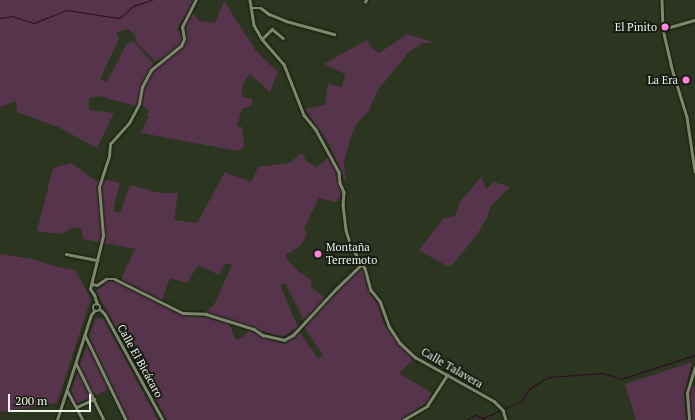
<!DOCTYPE html>
<html>
<head>
<meta charset="utf-8">
<style>
  body { margin:0 }
  #map { position:relative; width:695px; height:420px; overflow:hidden; background:#2c351f; font-family:"PT Serif",serif }
  div>[style] { position:absolute }
  .green>* { inset:0; background:#56344c }
  .stream>* { height:1px; margin:-0.5px; padding:0 0.5px; transform-origin:0.5px; border-radius:0.5px; background:#300827 }
  .roads { filter:drop-shadow(0 0 1px #141c08) drop-shadow(0 0 1px #141c08) }
  .minor>* { height:2.5px; margin:-1.25px; padding:0 1.25px; transform-origin:1.25px; border-radius:1.25px; background:#7c876e }
  .minor>.ring { margin:-1.25px; padding:0; box-sizing:content-box; background:none; border:2.5px solid #7c876e; border-radius:50% }
  .dots>* { width:11px; height:11px; translate:-50% -50%; box-sizing:border-box; border:2px solid #171b11; border-radius:50% }
  span { translate:-50% -50%; white-space:nowrap; text-align:center; line-height:1.15; -webkit-text-stroke:4px #171b11; paint-order:stroke }
  .poi-label { font-size:11px; color:#eef4e7 }
  .right { translate:-100% -50%; text-align:right }
  .left { translate:0 -50%; text-align:left }
  .street-label { font-size:11px; color:#eef4e7 }
  .scale { position:absolute; left:8px; top:394px; width:83px; height:18px; box-sizing:border-box; border:2px solid #eef4e7; border-top:0; padding-left:5px; font-size:12px; line-height:14px; white-space:nowrap; color:#eef4e7; -webkit-text-stroke:3px #171b11; paint-order:stroke }
</style>
</head>
<body>
<div id="map">
  <div class="green">
    <div style="clip-path:polygon(evenodd,0 0,194px 0,177px 29px,184px 39px,185px 26px,192px 11px,199px 21px,215px 23px,224px 1px,256px 51px,278px 72px,270px 92px,250px 74px,242px 85px,242px 97px,253px 99px,251px 106px,242px 109px,237px 126px,242px 127px,244px 147px,238px 151px,141px 133px,149px 116px,146px 115px,149px 111px,141px 104px,136px 106px,99px 96px,89px 98px,89px 110px,114px 113px,97px 148px,58px 127px,17px 112px,16px 101px,0 107px,0 0,128px 29px,135px 35px,136px 42px,155px 61px,160px 60px,181px 46px,151px 69px,154px 64px,133px 41px,126px 45px,107px 82px,100px 79px,119px 39px,116px 32px,128px 29px)"></div>
    <div style="clip-path:polygon(407px 34px,436px 43px,422px 43px,409px 52px,378px 90px,368px 112px,357px 123px,350px 140px,344px 162px,346px 183px,329px 144px,305px 109px,325px 105px,328px 84px,342px 87px,345px 74px,324px 64px,367px 40px,370px 46px,379px 53px)"></div>
    <div style="clip-path:polygon(302px 153px,307px 162px,317px 167px,328px 158px,337px 170px,338px 182px,342px 193px,336px 202px,319px 198px,304px 229px,307px 234px,303px 241px,300px 246px,286px 255px,286px 258px,298px 271px,311px 280px,312px 288px,326px 298px,304px 320px,285px 283px,280px 285px,298px 327px,282px 337px,204px 313px,214px 305px,232px 265px,225px 263px,219px 275px,198px 265px,187px 283px,170px 278px,162px 301px,121px 279px,135px 249px,83px 239px,81px 228px,72px 228px,62px 234px,37px 231px,53px 168px,71px 163px,96px 181px,103px 179px,120px 183px,113px 211px,120px 213px,130px 185px,160px 193px,178px 193px,174px 220px,197px 223px,225px 172px,251px 182px,258px 167px,289px 163px)"></div>
    <div style="clip-path:polygon(481px 177px,486px 189px,494px 182px,510px 187px,490px 207px,488px 216px,476px 236px,454px 263px,448px 267px,419px 250px,444px 218px,455px 216px,459px 203px)"></div>
    <div style="clip-path:polygon(0 254px,33px 259px,57px 267px,75px 270px,91px 299px,57px 403px,0 412px)"></div>
    <div style="clip-path:polygon(362px 266px,370px 294px,378px 304px,383px 322px,413px 360px,399px 373px,432px 393px,427px 403px,400px 420px,167px 420px,96px 291px,108px 281px,116px 282px,181px 315px,205px 317px,229px 324px,236px 340px,242px 338px,250px 330px,262px 337px,284px 344px,300px 332px,318px 359px,323px 355px,304px 327px)"></div>
    <div style="clip-path:polygon(103px 318px,158px 420px,128px 420px,89px 337px,95px 319px)"></div>
    <div style="clip-path:polygon(87px 344px,109px 389px,77px 404px,71px 391px)"></div>
    <div style="clip-path:polygon(692px 362px,684px 394px,686px 420px,636px 420px,625px 384px)"></div>
    <div style="clip-path:polygon(692px 386px,695px 386px,695px 420px,691px 420px,689px 393px)"></div>
  </div>
  <div class="stream">
    <div style="left:0;top:18px;width:12px;rotate:-9deg"></div>
    <div style="left:12px;top:16px;width:23px;rotate:18deg"></div>
    <div style="left:34px;top:23px;width:35px;rotate:-22deg"></div>
    <div style="left:67px;top:10px;width:52px;rotate:8.9deg"></div>
    <div style="left:118px;top:18px;width:4px;rotate:-27deg"></div>
    <div style="left:122px;top:16px;width:15px;rotate:-42deg"></div>
    <div style="left:133px;top:6px;width:20px;rotate:-18deg"></div>
    <div style="left:466px;top:420px;width:10px;rotate:-29deg"></div>
    <div style="left:475px;top:415px;width:9px;rotate:21deg"></div>
    <div style="left:483px;top:418px;width:42px;rotate:-24.1deg"></div>
    <div style="left:521px;top:401px;width:16px;rotate:-55deg"></div>
    <div style="left:530px;top:388px;width:21px;rotate:-31deg"></div>
    <div style="left:548px;top:377px;width:55px;rotate:-4.2deg"></div>
    <div style="left:603px;top:373px;width:19px;rotate:18deg"></div>
    <div style="left:621px;top:379px;width:78px;rotate:-18deg"></div>
  </div>
  <div class="roads">
    <div class="minor">
      <div style="left:250px;top:0;width:25px;rotate:81deg"></div>
      <div style="left:254px;top:25px;width:16px;rotate:60deg"></div>
      <div style="left:262px;top:39px;width:33px;rotate:49deg"></div>
      <div style="left:284px;top:64px;width:55px;rotate:68.6deg"></div>
      <div style="left:304px;top:115px;width:19px;rotate:51deg"></div>
      <div style="left:316px;top:130px;width:48px;rotate:61.3deg"></div>
      <div style="left:339px;top:172px;width:11px;rotate:85deg"></div>
      <div style="left:340px;top:183px;width:10px;rotate:66deg"></div>
      <div style="left:344px;top:192px;width:13px;rotate:94deg"></div>
      <div style="left:343px;top:205px;width:25px;rotate:83deg"></div>
      <div style="left:346px;top:230px;width:17px;rotate:73deg"></div>
      <div style="left:351px;top:246px;width:26px;rotate:58deg"></div>
      <div style="left:365px;top:268px;width:23px;rotate:75deg"></div>
      <div style="left:371px;top:290px;width:14px;rotate:51deg"></div>
      <div style="left:380px;top:301px;width:27px;rotate:70deg"></div>
      <div style="left:389px;top:326px;width:20px;rotate:57deg"></div>
      <div style="left:400px;top:343px;width:21px;rotate:43deg"></div>
      <div style="left:415px;top:357px;width:90px;rotate:29.1deg"></div>
      <div style="left:494px;top:401px;width:13px;rotate:45deg"></div>
      <div style="left:503px;top:410px;width:10px;rotate:73deg"></div>
      <div style="left:662px;top:0;width:29px;rotate:88deg"></div>
      <div style="left:663px;top:29px;width:37px;rotate:77deg"></div>
      <div style="left:671px;top:65px;width:54px;rotate:72.9deg"></div>
      <div style="left:687px;top:117px;width:55px;rotate:81.6deg"></div>
      <div style="left:365px;top:2px;width:2px;rotate:-63deg"></div>
      <div style="left:252px;top:8px;width:9px"></div>
      <div style="left:261px;top:8px;width:10px;rotate:37deg"></div>
      <div style="left:269px;top:14px;width:18px;rotate:22deg"></div>
      <div style="left:286px;top:21px;width:50px;rotate:15.2deg"></div>
      <div style="left:663px;top:29px;width:33px;rotate:-16deg"></div>
      <div style="left:262px;top:39px;width:14px;rotate:-45deg"></div>
      <div style="left:272px;top:29px;width:14px;rotate:39deg"></div>
      <div style="left:66px;top:254px;width:32px;rotate:11deg"></div>
      <div style="left:91px;top:284px;width:6px;rotate:9deg"></div>
      <div style="left:97px;top:285px;width:11px;rotate:-34deg"></div>
      <div style="left:106px;top:279px;width:9px"></div>
      <div style="left:115px;top:279px;width:76px;rotate:26.6deg"></div>
      <div style="left:183px;top:313px;width:23px;rotate:2deg"></div>
      <div style="left:206px;top:314px;width:50px;rotate:17.4deg"></div>
      <div style="left:254px;top:329px;width:11px;rotate:34deg"></div>
      <div style="left:263px;top:335px;width:22px;rotate:13deg"></div>
      <div style="left:284px;top:340px;width:10px;rotate:-29deg"></div>
      <div style="left:293px;top:335px;width:63px;rotate:-46.9deg"></div>
      <div style="left:336px;top:289px;width:37px;rotate:-44deg"></div>
      <div style="left:97px;top:304px;width:9px;rotate:-108deg"></div>
      <div style="left:94px;top:295px;width:7px;rotate:-124deg"></div>
      <div style="left:90px;top:289px;width:55px;rotate:-76.2deg"></div>
      <div style="left:103px;top:236px;width:49px;rotate:-94.7deg"></div>
      <div style="left:99px;top:187px;width:33px;rotate:-72deg"></div>
      <div style="left:109px;top:156px;width:12px;rotate:-85deg"></div>
      <div style="left:110px;top:144px;width:28px;rotate:-48deg"></div>
      <div style="left:129px;top:123px;width:21px;rotate:-62deg"></div>
      <div style="left:139px;top:104px;width:17px;rotate:-80deg"></div>
      <div style="left:142px;top:87px;width:19px;rotate:-62deg"></div>
      <div style="left:151px;top:70px;width:38px;rotate:-39deg"></div>
      <div style="left:181px;top:46px;width:8px;rotate:-67deg"></div>
      <div style="left:184px;top:39px;width:12px;rotate:-99deg"></div>
      <div style="left:182px;top:27px;width:30px;rotate:-63deg"></div>
      <div class="ring" style="left:93px;top:304px;width:5.5px;height:5.5px"></div>
      <div style="left:101px;top:310px;width:6px;rotate:45deg"></div>
      <div style="left:105px;top:314px;width:121px;rotate:61.3deg"></div>
      <div style="left:85px;top:335px;width:94px;rotate:64.2deg"></div>
      <div style="left:76px;top:363px;width:64px;rotate:63.8deg"></div>
      <div style="left:67px;top:390px;width:34px;rotate:62deg"></div>
      <div style="left:77px;top:407px;width:19px;rotate:-25deg"></div>
      <div style="left:57px;top:420px;width:110px;rotate:-72.1deg"></div>
      <div style="left:91px;top:315px;width:5px;rotate:-53deg"></div>
      <div style="left:403px;top:420px;width:28px;rotate:-30deg"></div>
      <div style="left:427px;top:406px;width:37px;rotate:-57deg"></div>
      <div style="left:689px;top:420px;width:27px;rotate:-94deg"></div>
      <div style="left:687px;top:393px;width:27px;rotate:-73deg"></div>
    </div>
  </div>
  <div class="dots">
    <div style="left:665px;top:27px;background:#ff85de"></div>
    <div style="left:686px;top:80px;background:#ff85de"></div>
    <div style="left:318px;top:254px;background:#ff85de"></div>
  </div>
  <div class="poi-label">
    <span class="right" style="left:657px;top:27px">El Pinito</span>
    <span class="right" style="left:678px;top:80px">La Era</span>
    <span class="left" style="left:326px;top:254px">Montaña<br>Terremoto</span>
  </div>
  <div class="street-label">
    <span style="left:140px;top:361px;rotate:61deg">Calle El Bicácaro</span>
    <span style="left:452px;top:368px;rotate:30deg">Calle Talavera</span>
  </div>
  <div class="scale">200 m</div>
</div>
</body>
</html>
